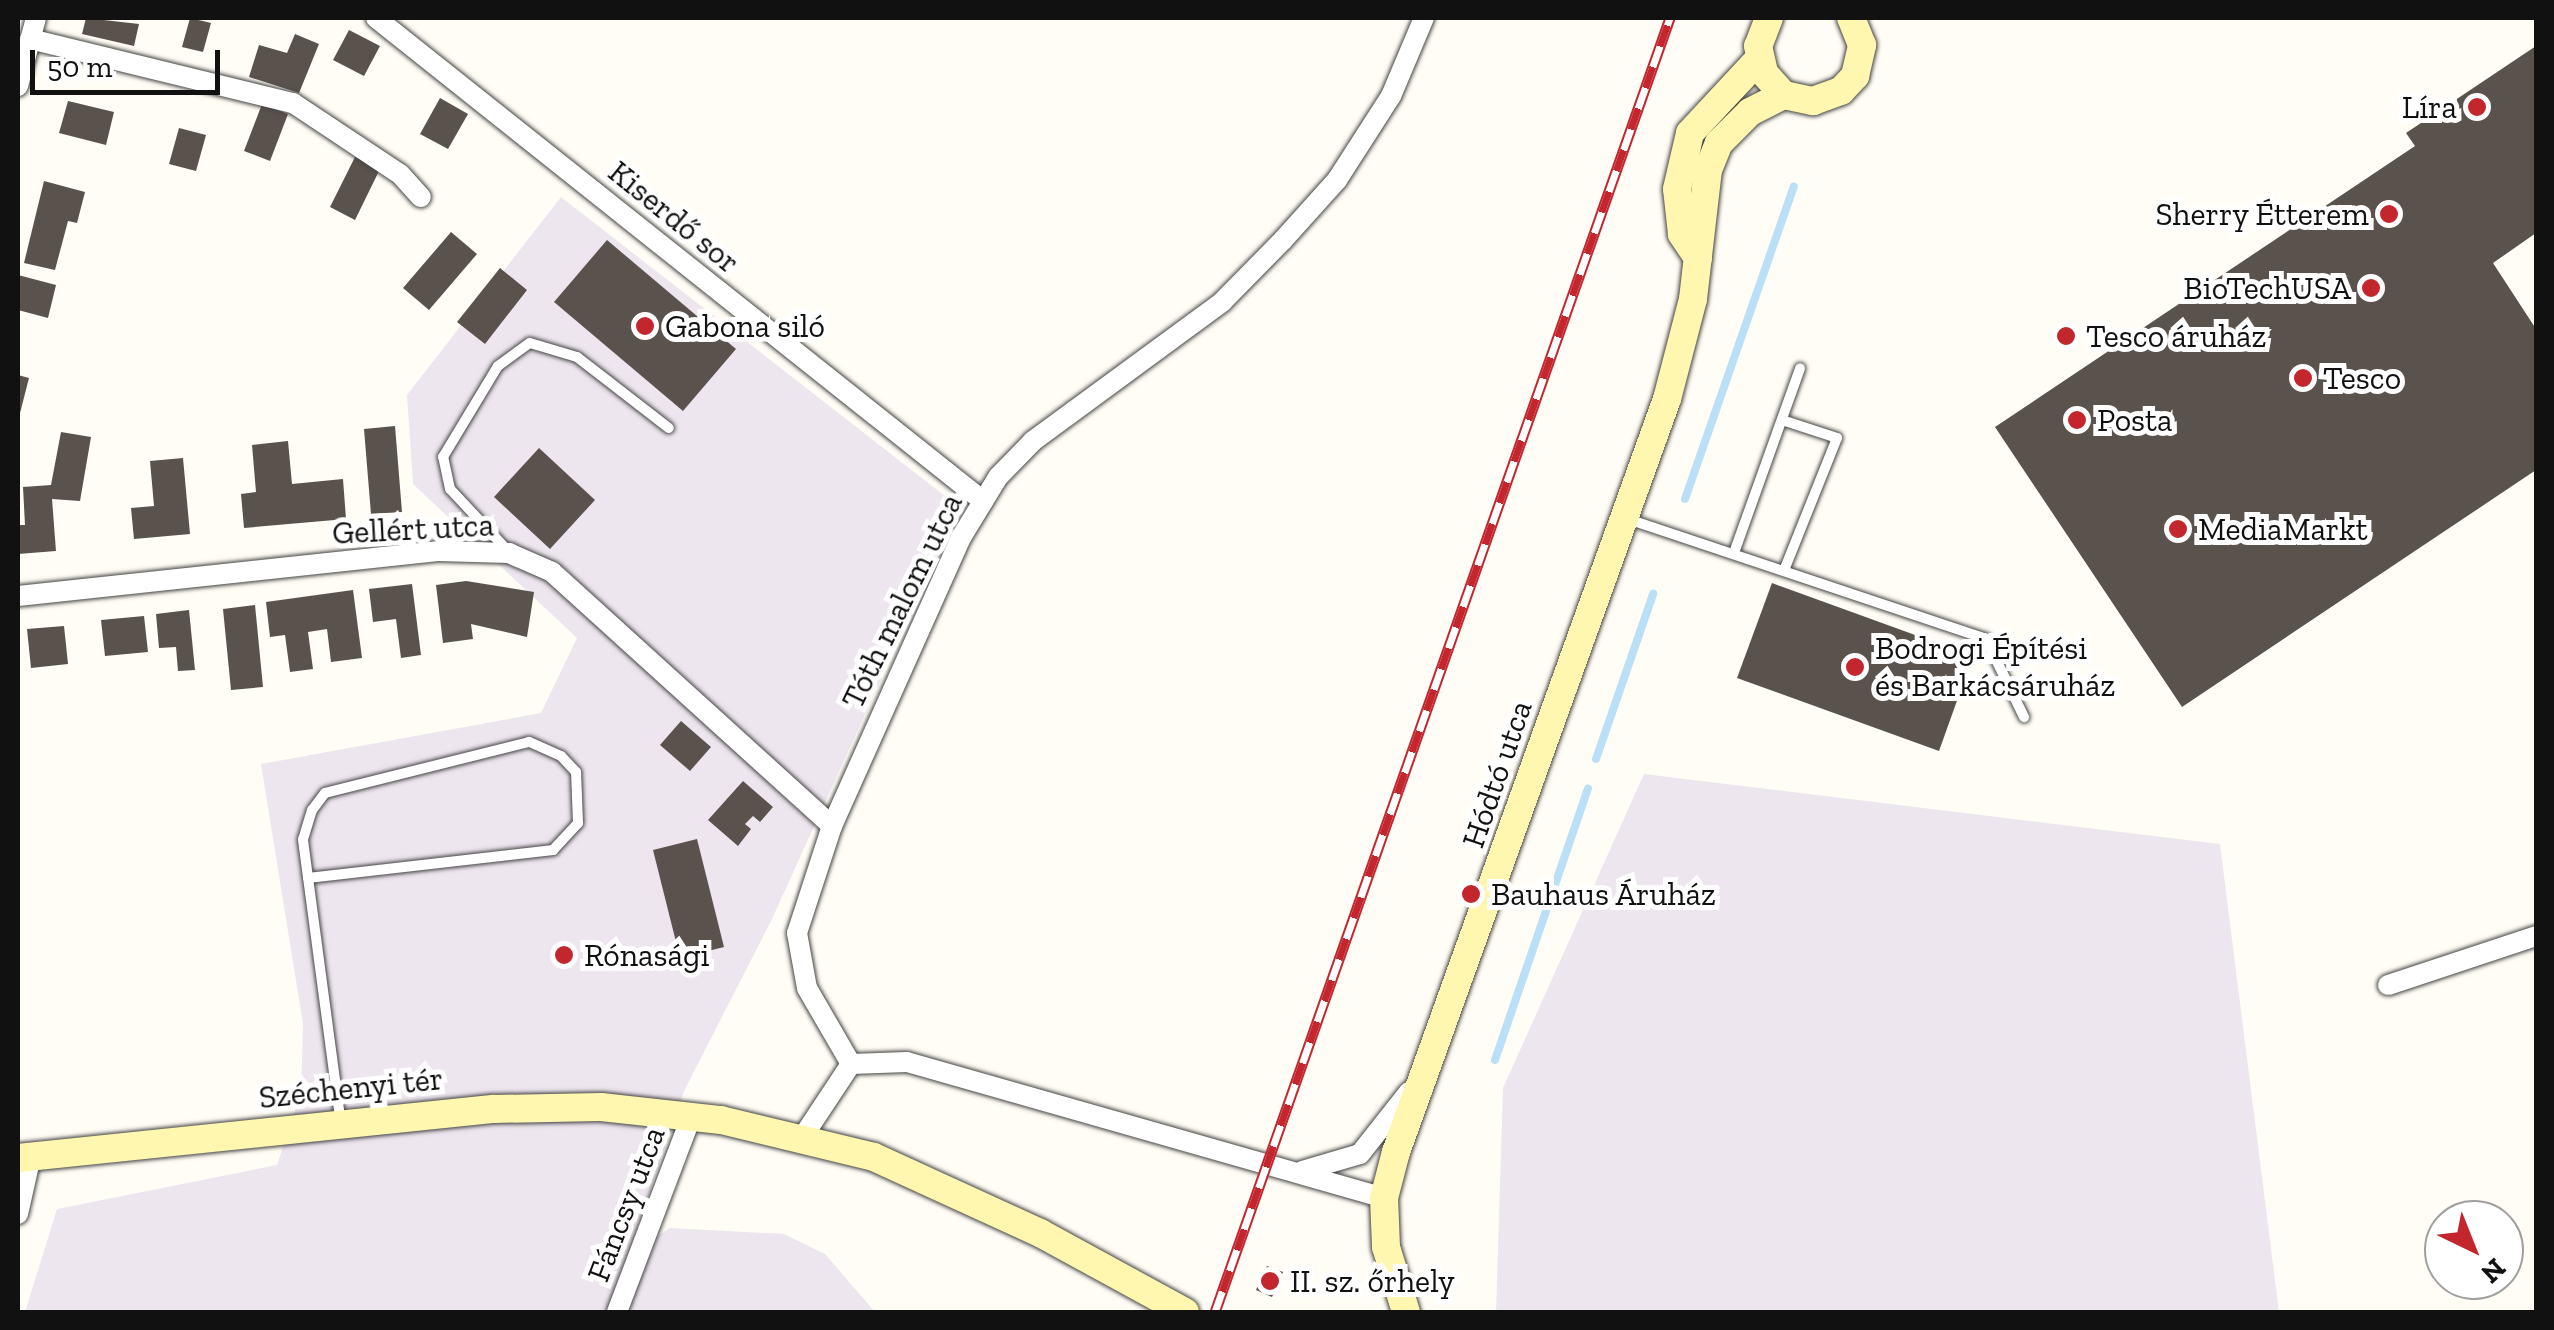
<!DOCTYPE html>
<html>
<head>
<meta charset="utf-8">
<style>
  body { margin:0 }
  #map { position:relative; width:2554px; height:1330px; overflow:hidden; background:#fffdf5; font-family:"Zilla Slab",serif }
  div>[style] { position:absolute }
  .industrial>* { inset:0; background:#eee6ef }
  .stream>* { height:8px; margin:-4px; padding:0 4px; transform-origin:4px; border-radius:4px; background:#b9e0f7 }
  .building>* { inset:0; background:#5a524d }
  .roads { filter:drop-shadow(0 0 2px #444) drop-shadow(0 0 2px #444) }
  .lane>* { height:10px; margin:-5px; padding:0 5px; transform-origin:5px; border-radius:5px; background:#fff }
  .street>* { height:20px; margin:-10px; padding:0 10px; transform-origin:10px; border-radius:10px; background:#fff }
  .secondary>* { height:28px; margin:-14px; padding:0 14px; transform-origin:14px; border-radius:14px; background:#fff6b0 }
  .rail>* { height:11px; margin-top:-5.5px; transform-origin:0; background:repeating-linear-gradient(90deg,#fff 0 22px,#c4262e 0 44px); box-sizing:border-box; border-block:2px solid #c4262e }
  .dots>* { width:28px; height:28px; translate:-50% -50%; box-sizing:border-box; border:5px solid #fff; border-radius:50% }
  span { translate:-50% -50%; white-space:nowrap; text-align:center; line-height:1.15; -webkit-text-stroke:10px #fff; paint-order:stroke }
  .poi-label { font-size:32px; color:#111 }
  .right { translate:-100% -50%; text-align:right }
  .left { translate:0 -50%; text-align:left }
  .street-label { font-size:32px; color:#111 }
  .frame { position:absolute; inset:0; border:20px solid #111; pointer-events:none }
  .north { position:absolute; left:2424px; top:1200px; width:100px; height:100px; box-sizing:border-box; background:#fff; border:2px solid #a0a0a0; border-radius:50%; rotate:137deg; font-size:28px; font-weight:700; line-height:40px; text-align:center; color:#111 }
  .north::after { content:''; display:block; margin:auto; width:35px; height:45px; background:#c4262e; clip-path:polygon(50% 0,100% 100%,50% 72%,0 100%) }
  .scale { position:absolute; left:30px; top:50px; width:190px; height:45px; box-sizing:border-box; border:5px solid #111; border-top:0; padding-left:12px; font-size:30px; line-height:35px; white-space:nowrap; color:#111; -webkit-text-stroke:8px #fff; paint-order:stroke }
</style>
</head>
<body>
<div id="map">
  <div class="industrial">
    <div style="clip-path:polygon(561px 197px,959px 507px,772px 919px,684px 1091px,628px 1255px,670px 1228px,784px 1234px,825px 1254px,875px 1312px,25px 1312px,57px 1209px,277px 1165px,301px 1092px,303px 1024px,261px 764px,541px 713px,577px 638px,413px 484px,407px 395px)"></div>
    <div style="clip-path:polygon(1644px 774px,2220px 844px,2279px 1312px,1496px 1312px,1503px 1088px)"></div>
  </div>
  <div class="stream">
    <div style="left:1685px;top:499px;width:331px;rotate:-70.8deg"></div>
    <div style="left:1596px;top:759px;width:175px;rotate:-70.9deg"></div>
    <div style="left:1495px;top:1060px;width:287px;rotate:-71.1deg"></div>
  </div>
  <div class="building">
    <div style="clip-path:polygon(86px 18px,139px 24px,134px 46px,82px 34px)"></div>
    <div style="clip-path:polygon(190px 18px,211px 23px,203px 52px,182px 47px)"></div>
    <div style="clip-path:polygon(349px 30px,380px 46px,364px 76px,333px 60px)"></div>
    <div style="clip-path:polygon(295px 34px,319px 44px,299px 93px,249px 77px,259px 45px,287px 53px)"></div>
    <div style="clip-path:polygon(2536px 46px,2536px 233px,2493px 263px,2536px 329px,2536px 470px,2182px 707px,1995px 427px,2415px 146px,2406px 133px)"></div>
    <div style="clip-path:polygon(440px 98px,468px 114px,448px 149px,420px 134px)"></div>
    <div style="clip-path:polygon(68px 101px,114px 112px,106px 145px,59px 133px)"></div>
    <div style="clip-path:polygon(262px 104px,288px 114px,270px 161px,244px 151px)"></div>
    <div style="clip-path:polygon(179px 128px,206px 135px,196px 171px,169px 164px)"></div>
    <div style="clip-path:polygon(355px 157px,380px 169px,355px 220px,330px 207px)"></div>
    <div style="clip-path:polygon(44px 181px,85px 192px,77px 223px,68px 221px,55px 270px,24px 263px)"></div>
    <div style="clip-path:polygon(451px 232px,477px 254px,429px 310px,403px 288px)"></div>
    <div style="clip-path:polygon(607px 240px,736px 349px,683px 411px,554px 302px)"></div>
    <div style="clip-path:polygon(500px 268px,527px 290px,485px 344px,457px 322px)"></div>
    <div style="clip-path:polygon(18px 275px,56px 285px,48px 318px,18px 310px)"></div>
    <div style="clip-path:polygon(18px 375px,29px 378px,19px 417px,18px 417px)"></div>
    <div style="clip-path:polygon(395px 426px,402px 512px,371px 514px,364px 429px)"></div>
    <div style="clip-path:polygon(61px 432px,91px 437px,80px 501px,52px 499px,56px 551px,18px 554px,18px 525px,25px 525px,23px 487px,51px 485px)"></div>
    <div style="clip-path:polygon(288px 441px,292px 484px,343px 479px,346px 519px,244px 528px,241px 494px,256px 492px,252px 445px)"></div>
    <div style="clip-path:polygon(539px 448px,595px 500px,550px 549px,494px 497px)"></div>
    <div style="clip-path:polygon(183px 458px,190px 534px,134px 539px,131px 508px,154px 506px,150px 461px)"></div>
    <div style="clip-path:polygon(466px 581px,534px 592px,527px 637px,471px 624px,473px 639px,443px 643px,436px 585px)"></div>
    <div style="clip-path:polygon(1772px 583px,1973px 656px,1939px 751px,1737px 678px)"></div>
    <div style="clip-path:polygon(412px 584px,421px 655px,401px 658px,396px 619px,373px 622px,369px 589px)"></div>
    <div style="clip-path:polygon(353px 590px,362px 658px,331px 662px,327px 629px,308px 632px,313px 669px,290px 672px,285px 635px,270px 637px,266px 602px)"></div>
    <div style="clip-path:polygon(255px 605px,263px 687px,231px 690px,223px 609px)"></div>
    <div style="clip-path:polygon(189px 610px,195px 670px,178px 671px,176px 647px,159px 648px,156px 614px)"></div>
    <div style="clip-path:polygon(144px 616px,148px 652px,105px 656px,101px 620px)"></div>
    <div style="clip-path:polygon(64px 626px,68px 664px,31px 668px,27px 629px)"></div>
    <div style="clip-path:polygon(681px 721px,711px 747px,690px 771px,660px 745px)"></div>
    <div style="clip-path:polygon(743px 781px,773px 807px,760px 822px,753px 816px,745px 824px,751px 829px,738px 846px,708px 820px)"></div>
    <div style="clip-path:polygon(697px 839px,724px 947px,680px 958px,653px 850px)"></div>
    <div style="clip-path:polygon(1267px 1266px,1283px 1272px,1272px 1297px,1256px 1290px)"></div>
  </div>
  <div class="roads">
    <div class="lane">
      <div style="left:1782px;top:420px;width:58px;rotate:18.1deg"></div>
      <div style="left:1837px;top:438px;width:140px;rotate:111.8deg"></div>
      <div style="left:1625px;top:518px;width:381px;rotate:18.5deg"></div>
      <div style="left:1986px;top:639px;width:87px;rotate:64deg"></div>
      <div style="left:1735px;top:550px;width:193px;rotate:-70.3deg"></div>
      <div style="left:509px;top:552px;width:86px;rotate:-133.1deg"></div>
      <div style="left:450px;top:489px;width:33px;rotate:-102deg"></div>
      <div style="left:443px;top:457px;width:106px;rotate:-58.9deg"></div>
      <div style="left:498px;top:366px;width:39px;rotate:-36deg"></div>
      <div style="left:530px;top:343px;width:49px;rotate:16.6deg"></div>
      <div style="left:577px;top:357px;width:116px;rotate:37.7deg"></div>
      <div style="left:308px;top:878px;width:247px;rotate:-6.5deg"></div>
      <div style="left:553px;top:850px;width:37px;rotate:-47deg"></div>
      <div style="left:578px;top:823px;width:51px;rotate:-92.2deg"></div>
      <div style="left:576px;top:772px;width:22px;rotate:-133deg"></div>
      <div style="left:561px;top:756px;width:35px;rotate:-156deg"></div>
      <div style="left:529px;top:742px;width:210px;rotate:166deg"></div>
      <div style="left:325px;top:793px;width:21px;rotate:127deg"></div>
      <div style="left:312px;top:810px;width:31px;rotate:107deg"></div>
      <div style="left:303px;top:840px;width:286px;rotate:82.4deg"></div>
    </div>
    <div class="street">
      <div style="left:376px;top:18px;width:776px;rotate:38.51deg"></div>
      <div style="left:30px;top:39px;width:271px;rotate:13.7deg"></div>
      <div style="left:293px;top:103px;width:128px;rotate:33.6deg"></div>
      <div style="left:400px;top:174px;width:31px;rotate:48deg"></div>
      <div style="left:18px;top:86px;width:70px;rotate:-75.2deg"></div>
      <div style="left:18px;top:596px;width:422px;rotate:-6.1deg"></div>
      <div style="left:438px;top:551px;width:71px;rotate:1.6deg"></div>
      <div style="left:509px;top:553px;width:47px;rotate:23.8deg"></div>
      <div style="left:552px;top:572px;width:378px;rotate:42.2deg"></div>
      <div style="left:2388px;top:985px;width:156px;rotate:-18.3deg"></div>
      <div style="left:851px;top:1064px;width:88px;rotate:-120.1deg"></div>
      <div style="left:807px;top:988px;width:56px;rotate:-100.3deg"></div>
      <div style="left:797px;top:933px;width:113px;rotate:-71.9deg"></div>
      <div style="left:832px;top:826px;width:318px;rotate:-65.9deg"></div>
      <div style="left:962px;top:536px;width:69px;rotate:-58.6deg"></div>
      <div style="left:998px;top:477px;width:50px;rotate:-45.8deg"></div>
      <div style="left:1033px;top:441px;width:235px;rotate:-36.3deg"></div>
      <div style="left:1222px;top:302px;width:87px;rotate:-45.5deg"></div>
      <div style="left:1283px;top:240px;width:81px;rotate:-48deg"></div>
      <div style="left:1337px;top:180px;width:100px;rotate:-57.3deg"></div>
      <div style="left:1391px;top:96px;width:85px;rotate:-67.1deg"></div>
      <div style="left:851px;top:1064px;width:56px;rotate:-2deg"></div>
      <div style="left:907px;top:1062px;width:496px;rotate:15.9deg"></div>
      <div style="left:802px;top:1138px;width:89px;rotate:-56.5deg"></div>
      <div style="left:1302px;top:1171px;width:60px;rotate:-16.3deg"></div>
      <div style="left:1360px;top:1154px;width:79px;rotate:-51.7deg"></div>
      <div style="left:18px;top:1214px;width:59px;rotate:-77.4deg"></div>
      <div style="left:617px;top:1312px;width:209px;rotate:-69.2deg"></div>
    </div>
    <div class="secondary">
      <div style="left:1769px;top:18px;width:30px;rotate:111deg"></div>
      <div style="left:1758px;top:46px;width:28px;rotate:77deg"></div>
      <div style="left:1764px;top:73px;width:30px;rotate:48deg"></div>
      <div style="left:1784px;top:95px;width:30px;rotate:12deg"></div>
      <div style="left:1813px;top:101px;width:30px;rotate:-20deg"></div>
      <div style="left:1841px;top:91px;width:21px;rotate:-47deg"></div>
      <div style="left:1855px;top:76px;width:32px;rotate:-77deg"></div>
      <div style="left:1862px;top:45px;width:29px;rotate:-112deg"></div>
      <div style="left:1698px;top:258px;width:29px;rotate:-124deg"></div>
      <div style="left:1682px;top:234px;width:45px;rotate:-96.3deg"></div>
      <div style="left:1677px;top:189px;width:57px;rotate:-76.9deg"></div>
      <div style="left:1690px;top:133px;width:101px;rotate:-47deg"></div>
      <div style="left:18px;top:1158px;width:479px;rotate:-5.9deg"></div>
      <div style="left:494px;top:1109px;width:107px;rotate:-1.1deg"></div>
      <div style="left:601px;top:1107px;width:121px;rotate:6.2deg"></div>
      <div style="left:721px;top:1120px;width:157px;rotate:13.6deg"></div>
      <div style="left:874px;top:1157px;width:183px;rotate:24.6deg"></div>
      <div style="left:1040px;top:1233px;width:165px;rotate:28.6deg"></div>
      <div style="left:1406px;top:1312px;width:68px;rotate:-107.1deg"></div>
      <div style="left:1386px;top:1247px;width:49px;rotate:-92.3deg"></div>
      <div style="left:1384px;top:1198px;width:48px;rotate:-75.4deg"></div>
      <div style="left:1396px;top:1152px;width:800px;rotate:-70.21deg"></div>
      <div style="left:1667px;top:399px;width:103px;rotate:-75.4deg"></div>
      <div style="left:1693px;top:299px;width:130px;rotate:-83.4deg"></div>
      <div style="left:1708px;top:170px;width:29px;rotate:-68deg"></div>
      <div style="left:1719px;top:143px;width:44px;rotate:-45deg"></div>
      <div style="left:1750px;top:112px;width:38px;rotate:-27deg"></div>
    </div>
  </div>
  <div class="rail">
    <div style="left:1215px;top:1312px;width:1372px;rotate:-70.63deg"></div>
  </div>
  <div class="dots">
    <div style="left:2477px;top:107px;background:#c4262e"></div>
    <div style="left:2389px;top:214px;background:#c4262e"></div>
    <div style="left:2371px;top:288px;background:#c4262e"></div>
    <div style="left:645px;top:326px;background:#c4262e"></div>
    <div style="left:2066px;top:336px;background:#c4262e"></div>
    <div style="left:2303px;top:378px;background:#c4262e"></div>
    <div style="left:2077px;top:420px;background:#c4262e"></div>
    <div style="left:2178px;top:529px;background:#c4262e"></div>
    <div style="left:1855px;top:667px;background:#c4262e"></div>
    <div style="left:1471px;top:894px;background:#c4262e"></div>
    <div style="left:564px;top:955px;background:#c4262e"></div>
    <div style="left:1270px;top:1281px;background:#c4262e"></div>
  </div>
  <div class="poi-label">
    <span class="right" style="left:2457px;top:107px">Líra</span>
    <span class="right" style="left:2369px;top:214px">Sherry Étterem</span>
    <span class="right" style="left:2351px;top:288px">BioTechUSA</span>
    <span class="left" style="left:665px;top:326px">Gabona siló</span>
    <span class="left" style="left:2086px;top:336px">Tesco áruház</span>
    <span class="left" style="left:2323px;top:378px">Tesco</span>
    <span class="left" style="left:2097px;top:420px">Posta</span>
    <span class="left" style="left:2198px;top:529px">MediaMarkt</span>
    <span class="left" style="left:1875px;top:667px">Bodrogi Építési<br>és Barkácsáruház</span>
    <span class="left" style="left:1491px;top:894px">Bauhaus Áruház</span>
    <span class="left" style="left:584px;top:955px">Rónasági</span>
    <span class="left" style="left:1290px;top:1281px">II. sz. őrhely</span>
  </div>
  <div class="street-label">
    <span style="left:674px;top:217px;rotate:39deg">Kiserdő sor</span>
    <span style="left:413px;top:529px;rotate:-3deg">Gellért utca</span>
    <span style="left:902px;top:601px;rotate:-64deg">Tóth malom utca</span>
    <span style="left:1497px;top:774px;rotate:-71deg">Hódtó utca</span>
    <span style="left:351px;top:1088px;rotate:-6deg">Széchenyi tér</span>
    <span style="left:626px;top:1204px;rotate:-69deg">Fáncsy utca</span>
  </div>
  <div class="frame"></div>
  <div class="north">N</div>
  <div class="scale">50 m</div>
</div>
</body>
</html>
